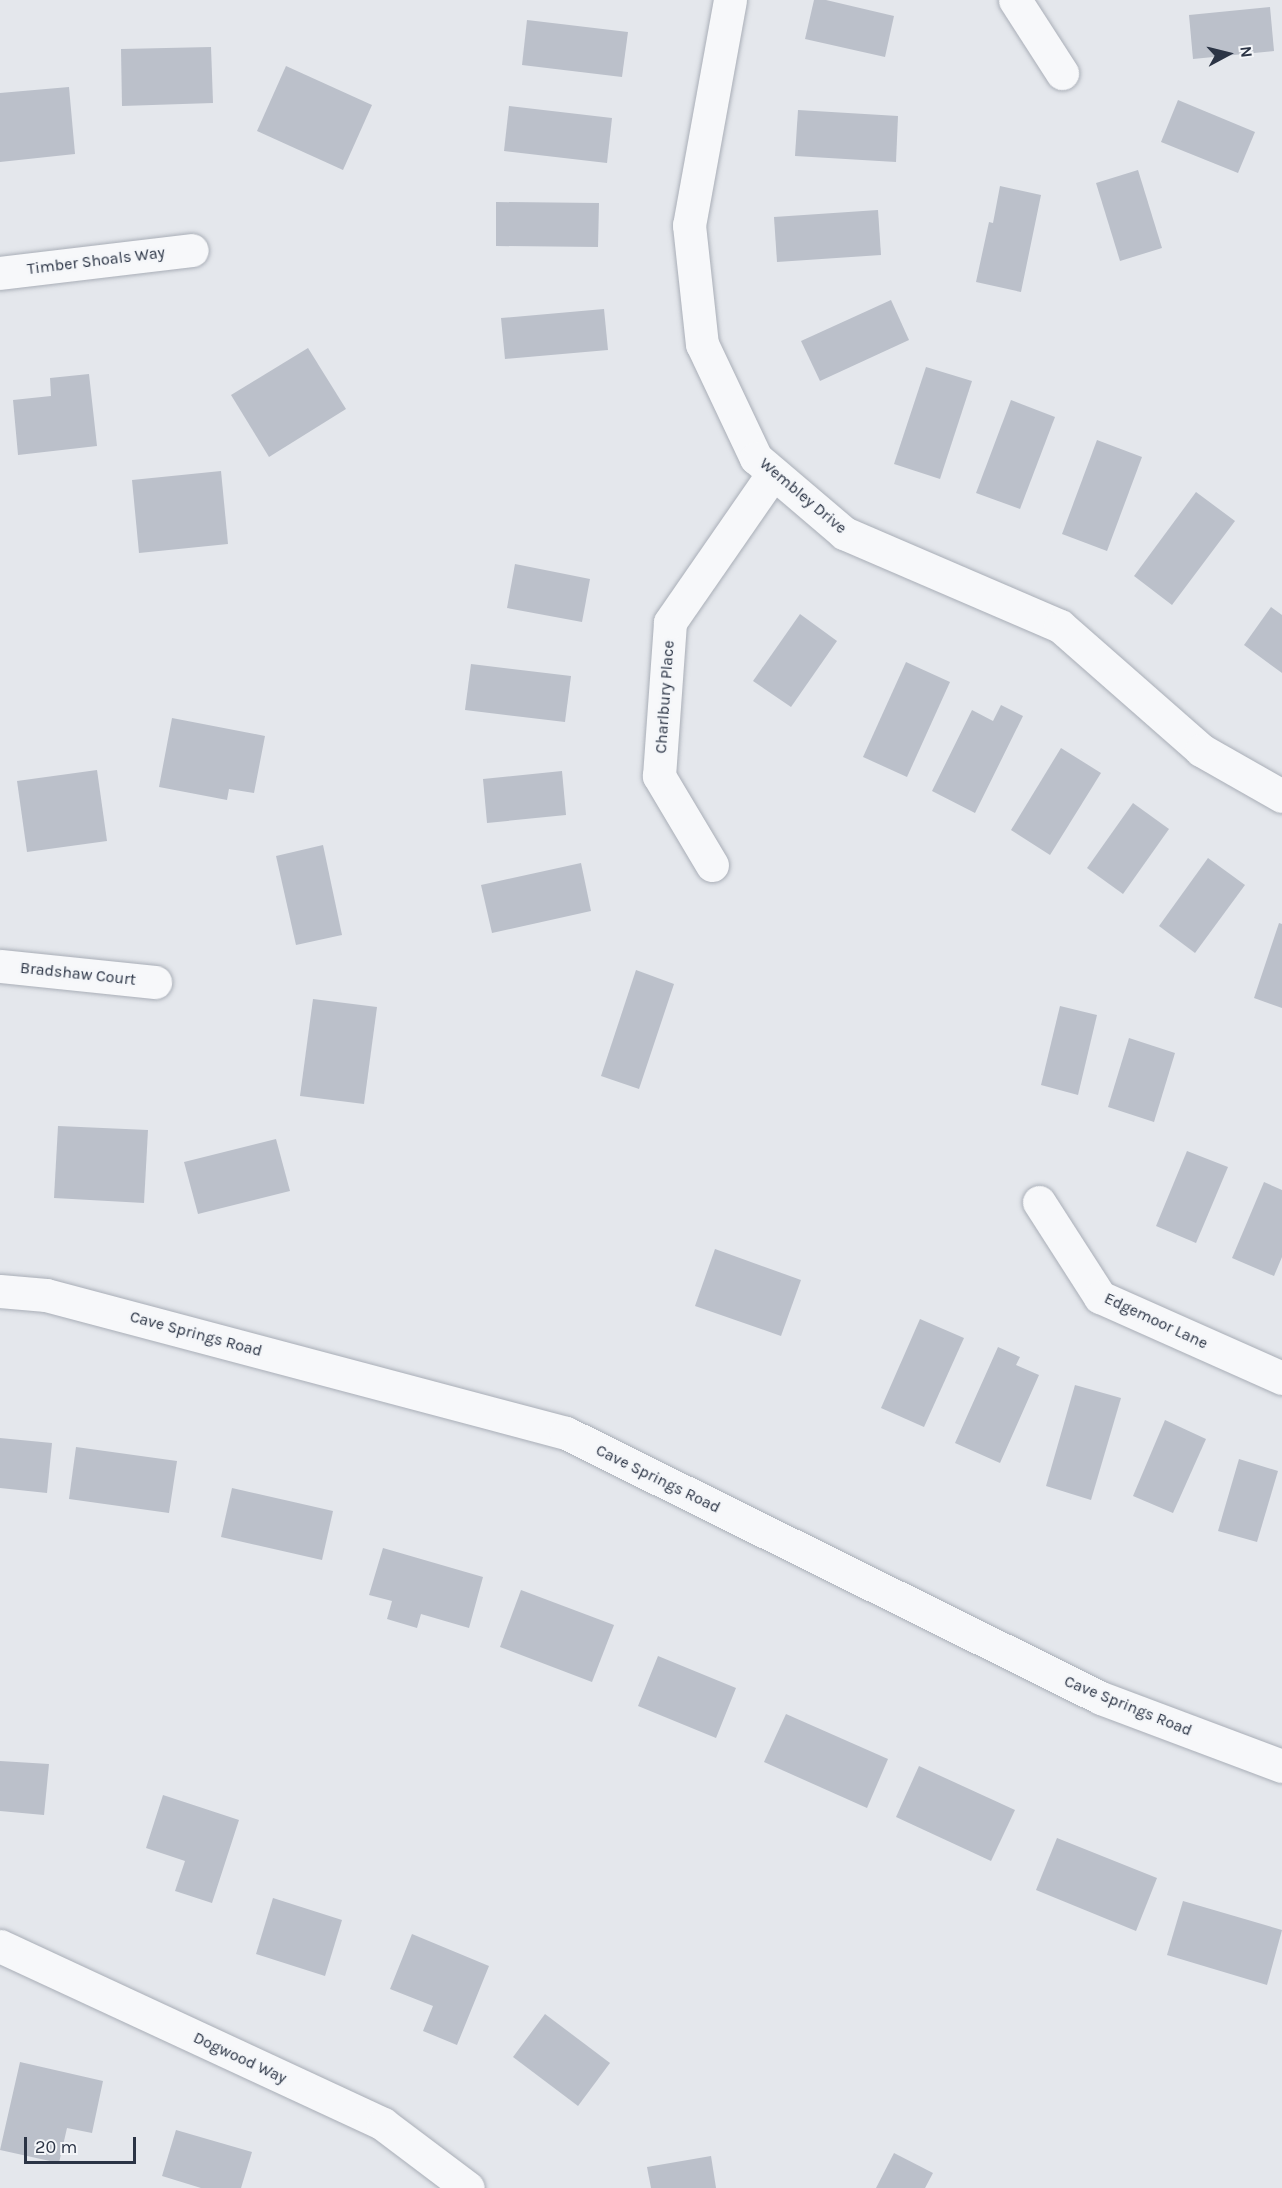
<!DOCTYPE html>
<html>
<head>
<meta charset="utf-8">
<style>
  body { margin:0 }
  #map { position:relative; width:1282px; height:2188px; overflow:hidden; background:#e4e7ec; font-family:Karla,sans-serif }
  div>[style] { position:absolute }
  .building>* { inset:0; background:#bbc0ca }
  .roads { filter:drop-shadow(0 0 2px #a9aeb7) drop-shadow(0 0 2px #a9aeb7) }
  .minor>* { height:33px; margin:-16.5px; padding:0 16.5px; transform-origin:16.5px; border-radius:16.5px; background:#f7f8fa }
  span { translate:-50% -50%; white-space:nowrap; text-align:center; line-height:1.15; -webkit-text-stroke:4.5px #f4f6f9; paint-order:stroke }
  .street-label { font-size:16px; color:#2b3445 }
  .north { position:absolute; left:1198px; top:24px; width:60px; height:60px; -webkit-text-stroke:4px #f4f6f9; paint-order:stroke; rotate:83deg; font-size:16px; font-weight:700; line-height:24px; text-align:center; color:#2b3445 }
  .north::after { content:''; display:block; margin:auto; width:21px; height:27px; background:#2b3445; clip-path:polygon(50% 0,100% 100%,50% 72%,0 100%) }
  .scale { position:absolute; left:24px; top:2137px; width:112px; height:27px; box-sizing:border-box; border:3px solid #2b3445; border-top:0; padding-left:8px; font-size:18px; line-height:21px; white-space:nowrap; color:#2b3445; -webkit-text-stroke:4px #f4f6f9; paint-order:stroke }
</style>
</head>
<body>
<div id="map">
  <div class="building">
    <div style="clip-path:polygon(814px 0,826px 0,894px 16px,885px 57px,805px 39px)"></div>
    <div style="clip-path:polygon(1270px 7px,1274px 51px,1193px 59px,1189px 15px)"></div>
    <div style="clip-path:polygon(527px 20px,628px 32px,622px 77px,522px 65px)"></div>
    <div style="clip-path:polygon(211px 47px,213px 103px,122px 106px,121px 49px)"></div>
    <div style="clip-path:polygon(286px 66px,372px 105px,343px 170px,257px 131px)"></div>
    <div style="clip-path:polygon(69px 87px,75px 154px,0 162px,0 93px)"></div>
    <div style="clip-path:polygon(1178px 100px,1255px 132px,1238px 173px,1161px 142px)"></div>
    <div style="clip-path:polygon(509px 106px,612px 118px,607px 163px,504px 151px)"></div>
    <div style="clip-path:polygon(798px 110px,898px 116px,896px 162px,795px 156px)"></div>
    <div style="clip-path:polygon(1138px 170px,1162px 248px,1120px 261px,1096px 183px)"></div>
    <div style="clip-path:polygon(1000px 186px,1041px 195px,1021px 292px,976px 282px,989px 222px,993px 223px)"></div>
    <div style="clip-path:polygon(496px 202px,599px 203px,598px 247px,496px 246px)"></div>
    <div style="clip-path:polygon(878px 210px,881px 255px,777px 262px,774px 217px)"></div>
    <div style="clip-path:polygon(891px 300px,909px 340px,820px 381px,801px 341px)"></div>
    <div style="clip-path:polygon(604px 309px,608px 350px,505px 359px,501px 318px)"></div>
    <div style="clip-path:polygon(308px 348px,346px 409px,269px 457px,231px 395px)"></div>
    <div style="clip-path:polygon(926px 367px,972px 381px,940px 479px,894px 464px)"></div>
    <div style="clip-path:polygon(89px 374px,97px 446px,18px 455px,13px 400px,51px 396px,50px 378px)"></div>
    <div style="clip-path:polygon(1011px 400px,1055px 417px,1020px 509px,976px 493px)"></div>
    <div style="clip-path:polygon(1097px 440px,1142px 457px,1107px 551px,1062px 534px)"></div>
    <div style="clip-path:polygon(221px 471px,228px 544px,139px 553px,132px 480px)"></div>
    <div style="clip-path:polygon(1196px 492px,1235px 521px,1172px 605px,1134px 576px)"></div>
    <div style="clip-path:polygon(515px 564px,590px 579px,582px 622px,507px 608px)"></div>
    <div style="clip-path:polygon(1271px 607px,1282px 615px,1282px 673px,1244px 645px)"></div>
    <div style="clip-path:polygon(800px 614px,837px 641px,791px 707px,753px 681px)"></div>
    <div style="clip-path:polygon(906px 662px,950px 682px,907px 777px,863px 757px)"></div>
    <div style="clip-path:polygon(471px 664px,571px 676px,565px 722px,465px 710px)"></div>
    <div style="clip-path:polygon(1001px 705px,1023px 716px,975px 813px,932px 791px,972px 710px,993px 721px)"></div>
    <div style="clip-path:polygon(172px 718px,265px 736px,254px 793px,229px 789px,227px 800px,159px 787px)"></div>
    <div style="clip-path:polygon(1061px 748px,1101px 773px,1050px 855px,1011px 830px)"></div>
    <div style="clip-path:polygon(97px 770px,107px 841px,27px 852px,17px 781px)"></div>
    <div style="clip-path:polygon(562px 771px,566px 815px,487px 823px,483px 779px)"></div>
    <div style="clip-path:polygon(1133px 803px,1169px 829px,1123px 894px,1087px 868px)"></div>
    <div style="clip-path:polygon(323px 845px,342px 935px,296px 945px,276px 856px)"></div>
    <div style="clip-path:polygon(1208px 858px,1245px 885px,1195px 953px,1159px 926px)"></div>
    <div style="clip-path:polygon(581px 863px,591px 911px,492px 933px,481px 885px)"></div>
    <div style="clip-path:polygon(1279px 923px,1282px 924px,1282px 1008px,1254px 998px)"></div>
    <div style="clip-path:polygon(636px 970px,674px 984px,639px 1089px,601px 1076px)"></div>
    <div style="clip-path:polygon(313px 999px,377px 1007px,364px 1104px,300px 1096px)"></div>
    <div style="clip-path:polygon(1060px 1006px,1097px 1015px,1078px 1095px,1041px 1085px)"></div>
    <div style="clip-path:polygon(1129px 1038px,1175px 1053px,1154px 1122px,1108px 1107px)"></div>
    <div style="clip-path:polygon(58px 1126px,148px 1130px,144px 1203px,54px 1198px)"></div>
    <div style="clip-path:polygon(276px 1139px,290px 1191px,198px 1214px,184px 1162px)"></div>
    <div style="clip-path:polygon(1187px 1151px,1228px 1167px,1196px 1243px,1156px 1226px)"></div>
    <div style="clip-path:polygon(1264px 1182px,1282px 1190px,1282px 1257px,1274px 1276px,1232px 1258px)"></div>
    <div style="clip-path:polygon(715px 1249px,801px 1280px,781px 1336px,695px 1306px)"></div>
    <div style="clip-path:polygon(920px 1319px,964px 1338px,924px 1427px,881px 1408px)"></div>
    <div style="clip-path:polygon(998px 1347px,1020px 1357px,1016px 1365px,1039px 1375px,1000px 1463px,955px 1443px)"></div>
    <div style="clip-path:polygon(1075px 1385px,1121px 1398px,1091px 1500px,1046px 1486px)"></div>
    <div style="clip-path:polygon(1165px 1420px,1206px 1439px,1173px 1513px,1133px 1496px)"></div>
    <div style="clip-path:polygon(0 1438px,52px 1443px,47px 1493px,0 1488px)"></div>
    <div style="clip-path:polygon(76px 1447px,177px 1461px,169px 1513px,69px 1499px)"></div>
    <div style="clip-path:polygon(1239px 1459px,1278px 1471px,1257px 1542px,1218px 1531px)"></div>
    <div style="clip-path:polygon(232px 1488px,333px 1511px,322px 1560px,221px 1537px)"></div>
    <div style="clip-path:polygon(383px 1548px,483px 1577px,469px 1628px,421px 1614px,417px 1628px,387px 1619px,392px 1601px,369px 1595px)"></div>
    <div style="clip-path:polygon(521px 1590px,614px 1625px,592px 1682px,500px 1647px)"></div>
    <div style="clip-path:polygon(658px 1656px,736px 1688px,716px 1738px,638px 1706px)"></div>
    <div style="clip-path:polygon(786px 1714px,888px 1759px,867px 1808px,764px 1762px)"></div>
    <div style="clip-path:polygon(0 1761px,49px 1764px,44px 1815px,0 1811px)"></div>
    <div style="clip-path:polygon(919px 1766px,1015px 1810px,991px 1861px,896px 1817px)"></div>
    <div style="clip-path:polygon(163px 1795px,239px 1820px,212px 1903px,175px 1891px,185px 1861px,146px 1848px)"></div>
    <div style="clip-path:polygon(1057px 1838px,1157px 1878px,1136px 1931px,1036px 1890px)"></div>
    <div style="clip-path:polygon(273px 1898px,342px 1920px,325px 1976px,256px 1954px)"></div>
    <div style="clip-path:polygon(1183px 1901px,1282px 1930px,1267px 1985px,1167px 1955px)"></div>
    <div style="clip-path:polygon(412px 1934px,489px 1966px,457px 2045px,423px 2031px,433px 2006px,390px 1989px)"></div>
    <div style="clip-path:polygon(545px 2014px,610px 2063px,578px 2106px,513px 2057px)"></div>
    <div style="clip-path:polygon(20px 2062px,103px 2081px,92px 2133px,67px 2128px,59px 2163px,0 2150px)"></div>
    <div style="clip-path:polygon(176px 2130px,252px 2152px,241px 2188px,201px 2188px,162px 2176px)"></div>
    <div style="clip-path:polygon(894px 2153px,933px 2173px,925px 2188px,876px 2188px)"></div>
    <div style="clip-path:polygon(711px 2156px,716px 2188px,651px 2188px,647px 2167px)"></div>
  </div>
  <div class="roads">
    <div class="minor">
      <div style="left:730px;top:0;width:229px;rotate:100.3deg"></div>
      <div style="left:689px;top:225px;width:120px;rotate:83.8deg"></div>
      <div style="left:702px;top:344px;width:126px;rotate:64.7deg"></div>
      <div style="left:756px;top:458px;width:116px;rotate:40.4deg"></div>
      <div style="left:844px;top:533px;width:235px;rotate:23.3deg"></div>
      <div style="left:1060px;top:626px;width:188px;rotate:41.3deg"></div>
      <div style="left:1201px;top:750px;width:93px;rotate:29.6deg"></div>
      <div style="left:1015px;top:0;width:87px;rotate:57.2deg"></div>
      <div style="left:0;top:273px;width:193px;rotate:-6.8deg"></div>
      <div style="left:712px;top:865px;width:104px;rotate:-120.8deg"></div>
      <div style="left:659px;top:776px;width:154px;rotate:-85.9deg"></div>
      <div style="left:670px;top:622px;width:181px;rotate:-55.3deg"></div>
      <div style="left:0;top:966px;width:156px;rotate:5.9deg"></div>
      <div style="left:1039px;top:1202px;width:113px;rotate:57.3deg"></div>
      <div style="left:1100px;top:1297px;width:199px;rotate:24deg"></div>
      <div style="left:0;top:1291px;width:46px;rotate:5deg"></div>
      <div style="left:46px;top:1295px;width:538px;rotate:14.86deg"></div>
      <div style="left:566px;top:1433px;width:597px;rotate:26.35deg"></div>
      <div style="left:1101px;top:1698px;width:193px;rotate:20.6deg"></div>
      <div style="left:0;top:1946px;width:422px;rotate:24.9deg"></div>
      <div style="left:383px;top:2124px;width:106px;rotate:37deg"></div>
    </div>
  </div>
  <div class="street-label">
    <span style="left:96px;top:261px;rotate:-7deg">Timber Shoals Way</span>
    <span style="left:803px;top:496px;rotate:40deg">Wembley Drive</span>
    <span style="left:665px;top:697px;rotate:-86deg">Charlbury Place</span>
    <span style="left:78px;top:974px;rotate:6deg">Bradshaw Court</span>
    <span style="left:1156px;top:1321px;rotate:25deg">Edgemoor Lane</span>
    <span style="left:196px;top:1334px;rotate:15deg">Cave Springs Road</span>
    <span style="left:658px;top:1479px;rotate:26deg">Cave Springs Road</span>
    <span style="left:1128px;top:1706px;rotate:22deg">Cave Springs Road</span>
    <span style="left:240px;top:2058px;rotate:25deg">Dogwood Way</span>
  </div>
  <div class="north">N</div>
  <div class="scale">20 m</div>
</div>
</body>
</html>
